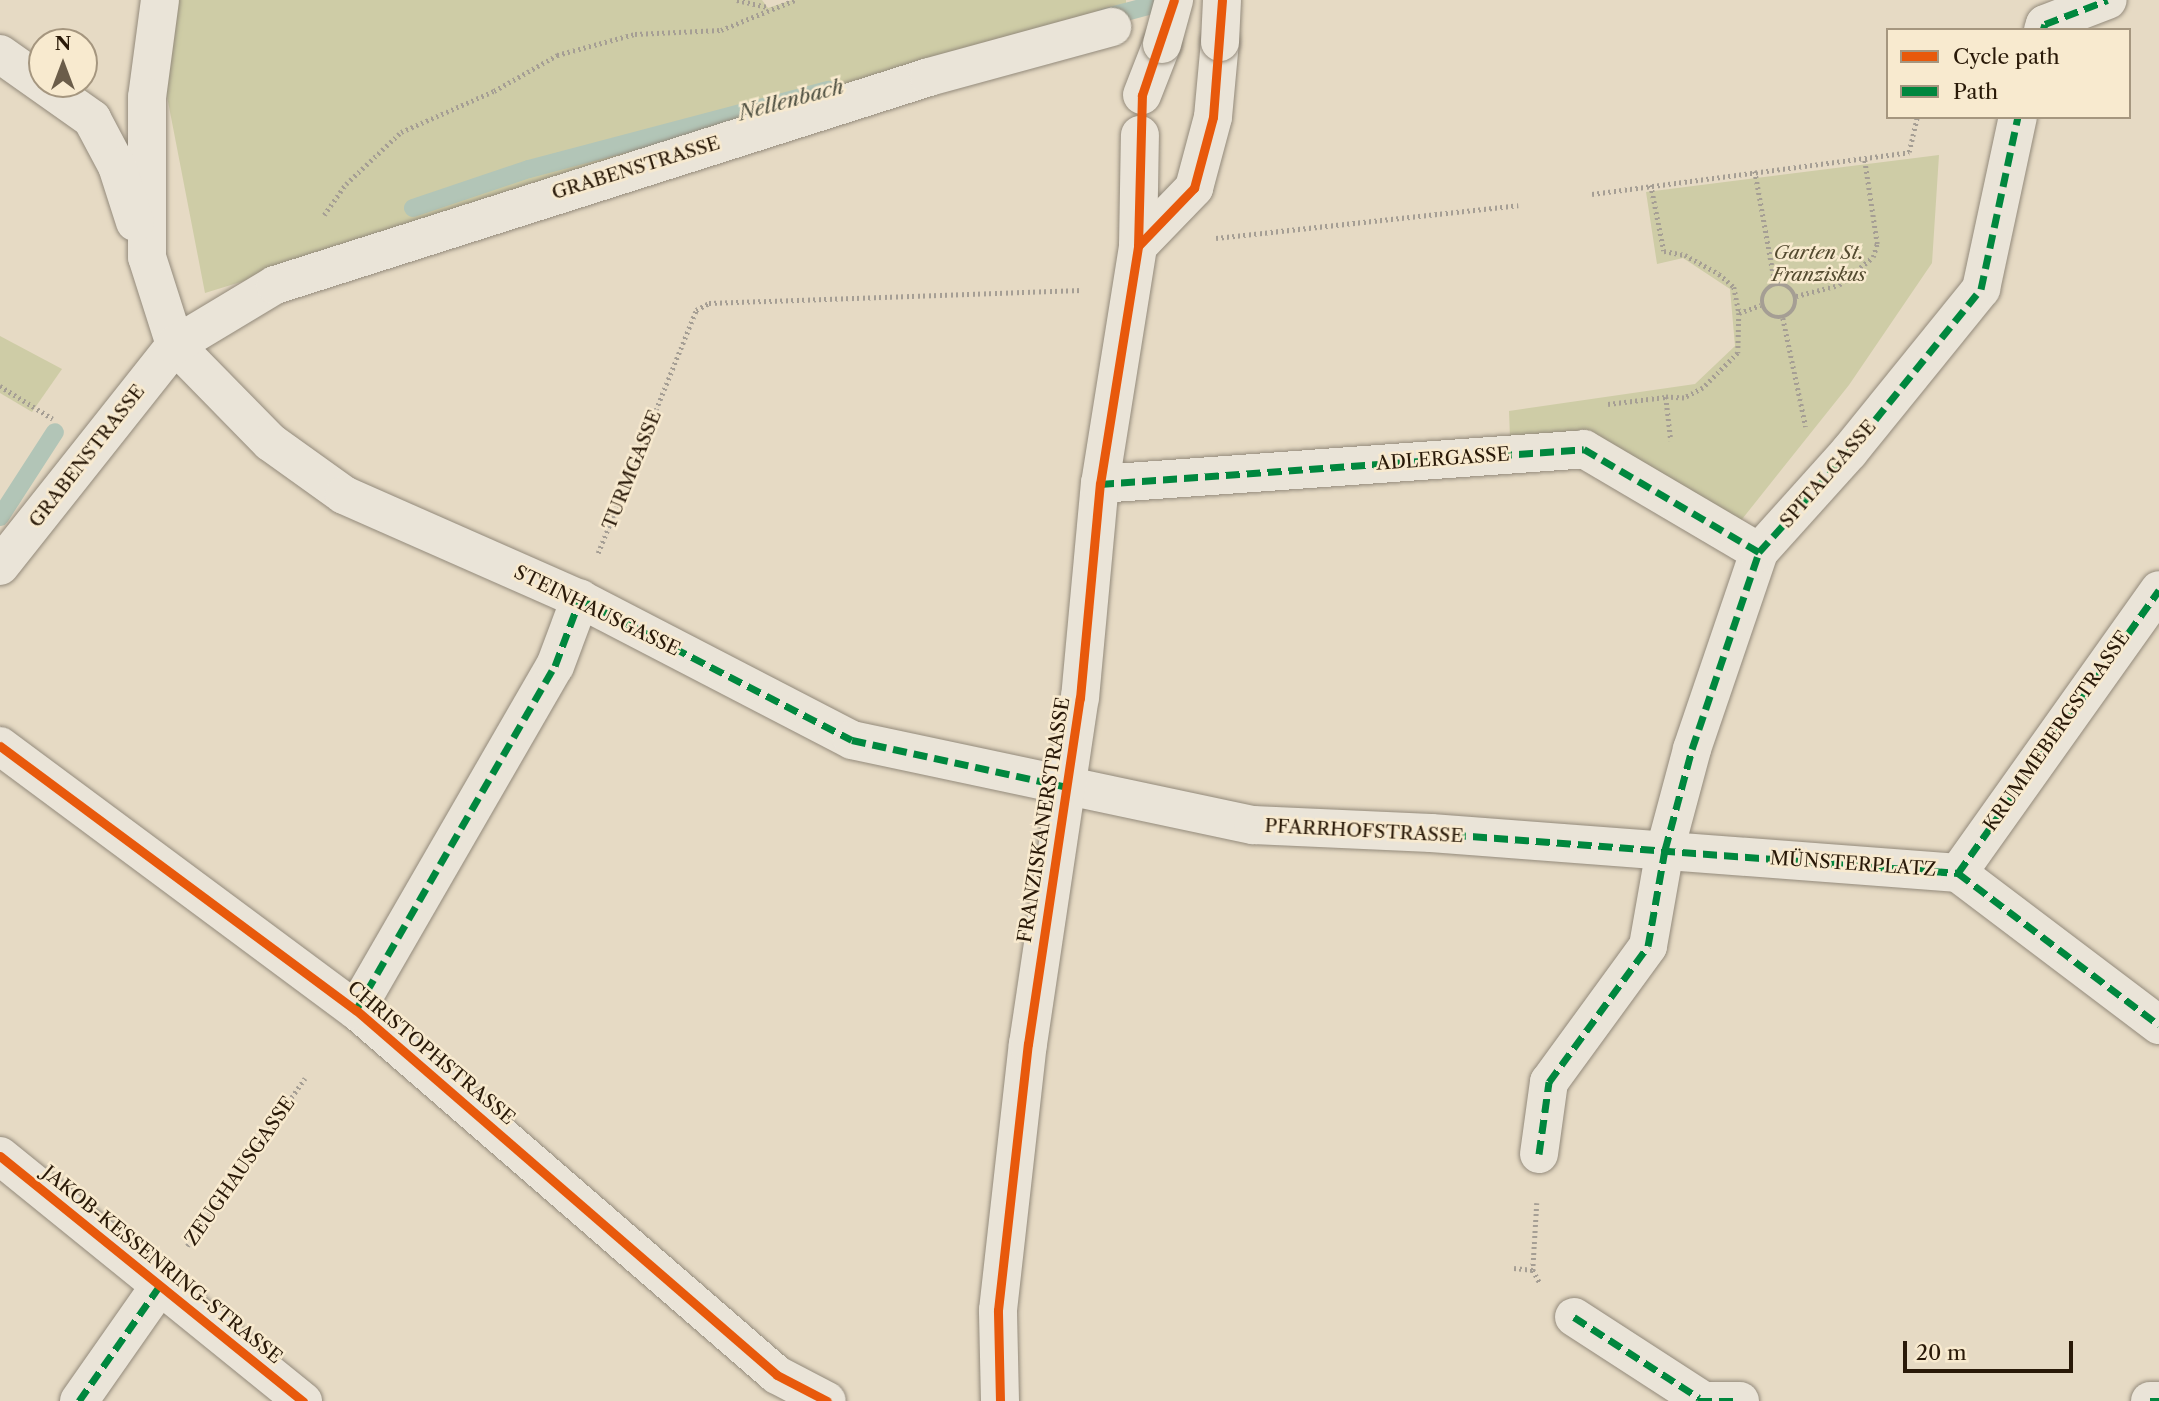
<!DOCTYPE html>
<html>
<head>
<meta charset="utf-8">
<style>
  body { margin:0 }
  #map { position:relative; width:2159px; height:1401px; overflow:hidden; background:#e6dac4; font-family:"Libre Caslon Text",serif }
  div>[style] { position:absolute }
  .green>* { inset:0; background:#cecca6 }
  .stream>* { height:18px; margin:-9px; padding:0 9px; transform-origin:9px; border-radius:9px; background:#b2c5b7 }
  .path>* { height:4.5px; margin-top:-2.25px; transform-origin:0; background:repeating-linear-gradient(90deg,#a59e94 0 2px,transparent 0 5.5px) }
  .path>.ring { margin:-2.25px; padding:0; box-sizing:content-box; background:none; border:4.5px solid #a59e94; border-radius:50% }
  .roads { filter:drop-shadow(0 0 2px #938a7b) drop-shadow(0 0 2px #938a7b) }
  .minor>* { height:38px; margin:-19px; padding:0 19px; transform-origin:19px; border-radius:19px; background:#eae4d8 }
  .bridges { filter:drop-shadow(0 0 2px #938a7b) drop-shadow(0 0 2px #938a7b) }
  .minor-bridge>* { height:38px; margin:-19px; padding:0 19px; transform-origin:19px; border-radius:19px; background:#eae4d8 }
  .quiet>* { height:7px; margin-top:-3.5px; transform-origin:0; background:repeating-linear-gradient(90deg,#00873e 0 14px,transparent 0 21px) }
  .cycleway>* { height:9px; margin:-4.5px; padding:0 4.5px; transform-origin:4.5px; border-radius:4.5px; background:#e8590c }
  span { translate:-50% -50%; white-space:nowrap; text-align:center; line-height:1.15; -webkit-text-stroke:5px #f8eacf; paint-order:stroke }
  .street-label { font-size:19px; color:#291908 }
  .park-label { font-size:19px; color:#544b30; font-style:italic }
  .water-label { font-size:21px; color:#515243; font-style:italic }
  .legend { position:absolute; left:1886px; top:28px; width:245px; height:91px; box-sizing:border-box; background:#f8eacf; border:2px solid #a5967f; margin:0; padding:9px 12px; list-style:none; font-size:21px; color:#291908 }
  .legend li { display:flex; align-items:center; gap:14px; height:35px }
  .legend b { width:35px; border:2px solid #a5967f }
  .north { position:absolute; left:28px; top:28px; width:70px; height:70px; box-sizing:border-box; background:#f8eacf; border:2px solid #a5967f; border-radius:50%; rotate:0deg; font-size:19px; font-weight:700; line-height:28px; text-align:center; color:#291908 }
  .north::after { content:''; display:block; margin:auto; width:24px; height:32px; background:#6b5d4a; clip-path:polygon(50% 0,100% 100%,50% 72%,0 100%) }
  .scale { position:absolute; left:1903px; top:1341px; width:170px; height:32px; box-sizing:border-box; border:4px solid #291908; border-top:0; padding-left:9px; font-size:21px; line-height:24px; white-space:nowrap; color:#291908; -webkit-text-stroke:5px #f8eacf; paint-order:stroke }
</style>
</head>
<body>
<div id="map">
  <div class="green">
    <div style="clip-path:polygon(159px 0,762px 0,768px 8px,792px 0,1126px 0,1126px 7px,205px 293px,154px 29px)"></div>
    <div style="clip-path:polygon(1939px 155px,1932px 263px,1849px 385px,1739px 523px,1510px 438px,1509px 411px,1695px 384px,1735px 346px,1730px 289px,1683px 258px,1657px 264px,1646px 192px)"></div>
    <div style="clip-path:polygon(0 336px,62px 369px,32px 412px,0 393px)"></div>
  </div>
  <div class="stream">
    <div style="left:1103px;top:18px;width:70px;rotate:-14.8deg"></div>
    <div style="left:413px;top:208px;width:122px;rotate:-18.6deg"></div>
    <div style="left:529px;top:169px;width:310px;rotate:-14.8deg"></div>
    <div style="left:0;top:517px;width:101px;rotate:-57.1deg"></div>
  </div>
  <div class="path">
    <div style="left:737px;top:0;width:31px;rotate:13deg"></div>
    <div style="left:1755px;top:171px;width:114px;rotate:79.9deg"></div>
    <div style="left:1651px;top:185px;width:67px;rotate:78.9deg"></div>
    <div style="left:1664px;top:251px;width:21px;rotate:11deg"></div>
    <div style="left:1685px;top:255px;width:39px;rotate:29deg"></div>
    <div style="left:1719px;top:274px;width:20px;rotate:41deg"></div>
    <div style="left:1734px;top:287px;width:26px;rotate:79deg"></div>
    <div style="left:1739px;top:313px;width:40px;rotate:91.4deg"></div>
    <div style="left:1738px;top:353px;width:49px;rotate:135deg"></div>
    <div style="left:1703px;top:388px;width:21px;rotate:152deg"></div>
    <div style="left:1684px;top:398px;width:18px;rotate:-177deg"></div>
    <div style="left:1666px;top:397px;width:44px;rotate:83.5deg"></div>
    <div style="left:1592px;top:194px;width:320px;rotate:-7.5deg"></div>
    <div style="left:1909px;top:152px;width:36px;rotate:-77deg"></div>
    <div style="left:324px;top:215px;width:38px;rotate:-55deg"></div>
    <div style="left:346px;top:184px;width:76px;rotate:-43.4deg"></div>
    <div style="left:401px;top:132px;width:102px;rotate:-23.8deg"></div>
    <div style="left:494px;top:91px;width:73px;rotate:-29.7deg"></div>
    <div style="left:557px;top:55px;width:81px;rotate:-15.1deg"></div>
    <div style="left:635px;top:34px;width:86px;rotate:-2.7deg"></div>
    <div style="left:721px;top:30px;width:80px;rotate:-22.1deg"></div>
    <div style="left:1216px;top:238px;width:304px;rotate:-6.2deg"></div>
    <div class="ring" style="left:1762px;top:284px;width:29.5px;height:29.5px"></div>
    <div style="left:1796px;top:296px;width:44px;rotate:-14.3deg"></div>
    <div style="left:1839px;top:285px;width:44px;rotate:-39.5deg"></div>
    <div style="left:1873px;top:257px;width:14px;rotate:-73deg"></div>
    <div style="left:1877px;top:244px;width:88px;rotate:-98.5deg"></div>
    <div style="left:1739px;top:313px;width:23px;rotate:-20deg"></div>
    <div style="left:1783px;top:318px;width:111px;rotate:78.1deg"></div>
    <div style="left:0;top:386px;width:62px;rotate:31.9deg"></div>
    <div style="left:1608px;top:404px;width:58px;rotate:-6.9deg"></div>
    <div style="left:598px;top:553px;width:262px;rotate:-68deg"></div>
    <div style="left:696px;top:310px;width:15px;rotate:-28deg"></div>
    <div style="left:709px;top:303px;width:373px;rotate:-2deg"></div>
    <div style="left:1537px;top:1203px;width:67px;rotate:93.4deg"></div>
    <div style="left:1533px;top:1270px;width:15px;rotate:62deg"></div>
    <div style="left:187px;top:1246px;width:205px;rotate:-54.9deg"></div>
    <div style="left:1514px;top:1268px;width:19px;rotate:6deg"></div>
  </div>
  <div class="roads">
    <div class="minor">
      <div style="left:160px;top:0;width:98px;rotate:97.6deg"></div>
      <div style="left:147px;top:97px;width:160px;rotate:90deg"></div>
      <div style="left:147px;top:257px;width:92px;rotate:72.3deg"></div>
      <div style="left:175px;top:345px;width:136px;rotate:45.6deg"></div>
      <div style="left:270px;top:442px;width:91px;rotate:35.6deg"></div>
      <div style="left:344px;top:495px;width:258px;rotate:23.8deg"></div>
      <div style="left:580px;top:599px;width:306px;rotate:27.4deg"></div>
      <div style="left:852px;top:740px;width:410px;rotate:12deg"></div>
      <div style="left:1253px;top:825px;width:178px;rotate:2.6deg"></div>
      <div style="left:1431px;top:833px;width:529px;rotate:4.34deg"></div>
      <div style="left:1958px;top:873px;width:252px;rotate:37.1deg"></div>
      <div style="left:2043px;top:30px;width:6px;rotate:-72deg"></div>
      <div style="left:2045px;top:24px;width:67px;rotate:-20.9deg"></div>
      <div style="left:0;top:54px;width:113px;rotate:35.2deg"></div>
      <div style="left:92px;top:119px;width:53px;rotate:62deg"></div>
      <div style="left:117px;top:166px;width:59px;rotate:72.2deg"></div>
      <div style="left:1142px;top:95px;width:55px;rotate:-68.6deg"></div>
      <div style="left:1138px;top:246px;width:81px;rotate:-46deg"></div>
      <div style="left:1194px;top:188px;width:73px;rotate:-75deg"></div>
      <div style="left:1213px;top:117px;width:75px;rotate:-84.7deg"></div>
      <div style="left:1100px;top:484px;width:485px;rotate:-4.1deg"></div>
      <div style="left:1584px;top:449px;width:203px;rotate:30.5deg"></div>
      <div style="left:0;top:566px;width:282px;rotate:-51.6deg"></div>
      <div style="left:175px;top:345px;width:117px;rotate:-31deg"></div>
      <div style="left:275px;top:285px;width:686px;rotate:-17.64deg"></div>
      <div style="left:929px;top:77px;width:190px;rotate:-15.3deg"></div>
      <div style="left:0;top:746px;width:443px;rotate:36.6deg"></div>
      <div style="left:356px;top:1010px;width:557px;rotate:40.92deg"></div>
      <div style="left:777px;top:1375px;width:56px;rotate:27.5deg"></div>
      <div style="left:1958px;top:873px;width:347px;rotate:-54.6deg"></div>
      <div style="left:356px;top:1010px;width:397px;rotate:-60deg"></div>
      <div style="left:555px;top:666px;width:72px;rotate:-69.5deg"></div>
      <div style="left:1539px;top:1154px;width:73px;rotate:-82.1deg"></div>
      <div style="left:1549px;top:1082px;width:168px;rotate:-53.9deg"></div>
      <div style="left:1648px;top:946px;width:97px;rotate:-80deg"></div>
      <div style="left:1665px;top:850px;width:105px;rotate:-75deg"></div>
      <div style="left:1692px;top:749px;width:208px;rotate:-71.2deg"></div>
      <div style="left:1759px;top:552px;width:135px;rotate:-48deg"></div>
      <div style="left:1849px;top:452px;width:210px;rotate:-51deg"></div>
      <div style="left:1981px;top:289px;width:176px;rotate:-77.9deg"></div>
      <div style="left:0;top:1156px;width:390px;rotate:39deg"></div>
      <div style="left:1574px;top:1317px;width:149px;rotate:32.9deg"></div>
      <div style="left:79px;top:1401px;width:138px;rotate:-55deg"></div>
      <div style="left:1000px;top:1401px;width:91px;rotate:-91.3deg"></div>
      <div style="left:998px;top:1310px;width:268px;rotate:-83.6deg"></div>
      <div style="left:1028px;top:1044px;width:350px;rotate:-81.5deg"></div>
      <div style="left:1080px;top:698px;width:215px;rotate:-84.7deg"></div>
      <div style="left:1100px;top:484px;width:241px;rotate:-80.9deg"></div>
      <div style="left:1138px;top:246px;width:111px;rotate:-89deg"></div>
      <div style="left:1698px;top:1401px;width:42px"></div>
      <div style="left:2150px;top:1401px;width:9px"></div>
    </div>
  </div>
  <div class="bridges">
    <div class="minor-bridge">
      <div style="left:1220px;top:42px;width:42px;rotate:-87.3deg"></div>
      <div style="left:1162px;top:44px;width:46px;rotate:-74.7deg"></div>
    </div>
  </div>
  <div class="quiet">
    <div style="left:2043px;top:30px;width:6px;rotate:-72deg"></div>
    <div style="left:2045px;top:24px;width:67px;rotate:-20.9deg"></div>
    <div style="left:1100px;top:484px;width:485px;rotate:-4.1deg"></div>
    <div style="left:1584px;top:449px;width:203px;rotate:30.5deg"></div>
    <div style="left:1431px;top:833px;width:529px;rotate:4.34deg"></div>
    <div style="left:1958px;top:873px;width:252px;rotate:37.1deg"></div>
    <div style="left:1958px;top:873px;width:347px;rotate:-54.6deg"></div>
    <div style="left:356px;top:1010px;width:397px;rotate:-60deg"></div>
    <div style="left:555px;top:666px;width:72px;rotate:-69.5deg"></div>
    <div style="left:580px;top:599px;width:306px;rotate:27.4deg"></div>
    <div style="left:852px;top:740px;width:220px;rotate:12.3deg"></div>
    <div style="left:1539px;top:1154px;width:73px;rotate:-82.1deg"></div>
    <div style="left:1549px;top:1082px;width:168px;rotate:-53.9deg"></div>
    <div style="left:1648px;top:946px;width:97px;rotate:-80deg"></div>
    <div style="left:1665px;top:850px;width:105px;rotate:-75deg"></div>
    <div style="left:1692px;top:749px;width:208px;rotate:-71.2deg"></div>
    <div style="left:1759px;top:552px;width:135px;rotate:-48deg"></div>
    <div style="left:1849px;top:452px;width:210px;rotate:-51deg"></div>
    <div style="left:1981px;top:289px;width:176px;rotate:-77.9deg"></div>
    <div style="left:1574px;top:1317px;width:149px;rotate:32.9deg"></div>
    <div style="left:79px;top:1401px;width:138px;rotate:-55deg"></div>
    <div style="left:1698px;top:1401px;width:42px"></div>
    <div style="left:2150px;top:1401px;width:9px"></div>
  </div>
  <div class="cycleway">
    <div style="left:1138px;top:246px;width:81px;rotate:-46deg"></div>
    <div style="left:1194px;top:188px;width:73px;rotate:-75deg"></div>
    <div style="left:1213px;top:117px;width:117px;rotate:-85.6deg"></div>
    <div style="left:0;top:746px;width:443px;rotate:36.6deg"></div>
    <div style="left:356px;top:1010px;width:557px;rotate:40.92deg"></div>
    <div style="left:777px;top:1375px;width:56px;rotate:27.5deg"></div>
    <div style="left:0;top:1156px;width:390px;rotate:39deg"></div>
    <div style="left:1000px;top:1401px;width:91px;rotate:-91.3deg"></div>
    <div style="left:998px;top:1310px;width:268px;rotate:-83.6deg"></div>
    <div style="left:1028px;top:1044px;width:350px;rotate:-81.5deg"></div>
    <div style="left:1080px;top:698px;width:215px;rotate:-84.7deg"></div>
    <div style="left:1100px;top:484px;width:241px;rotate:-80.9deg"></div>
    <div style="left:1138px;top:246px;width:151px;rotate:-88.5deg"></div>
    <div style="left:1142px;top:95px;width:100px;rotate:-71.4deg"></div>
  </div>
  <div class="street-label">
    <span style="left:636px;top:168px;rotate:-17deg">GRABENSTRASSE</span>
    <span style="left:87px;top:456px;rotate:-52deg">GRABENSTRASSE</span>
    <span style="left:1443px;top:459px;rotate:-4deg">ADLERGASSE</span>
    <span style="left:632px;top:470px;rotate:-68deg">TURMGASSE</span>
    <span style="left:1828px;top:474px;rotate:-49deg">SPITALGASSE</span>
    <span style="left:597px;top:611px;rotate:26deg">STEINHAUSGASSE</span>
    <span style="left:2057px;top:731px;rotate:-55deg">KRUMMEBERGSTRASSE</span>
    <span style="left:1044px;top:820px;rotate:-81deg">FRANZISKANERSTRASSE</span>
    <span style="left:1364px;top:831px;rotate:3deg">PFARRHOFSTRASSE</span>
    <span style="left:1853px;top:864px;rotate:4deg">MÜNSTERPLATZ</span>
    <span style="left:431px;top:1053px;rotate:40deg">CHRISTOPHSTRASSE</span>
    <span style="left:240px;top:1171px;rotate:-55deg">ZEUGHAUSGASSE</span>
    <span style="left:162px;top:1265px;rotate:39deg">JAKOB-KESSENRING-STRASSE</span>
  </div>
  <div class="park-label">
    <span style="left:1819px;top:264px">Garten St.<br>Franziskus</span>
  </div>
  <div class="water-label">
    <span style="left:791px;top:100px;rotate:-15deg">Nellenbach</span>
  </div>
  <ul class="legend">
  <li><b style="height:9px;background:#e8590c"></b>Cycle path</li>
  <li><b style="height:9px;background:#00873e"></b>Path</li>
  </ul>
  <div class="north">N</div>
  <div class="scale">20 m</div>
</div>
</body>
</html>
